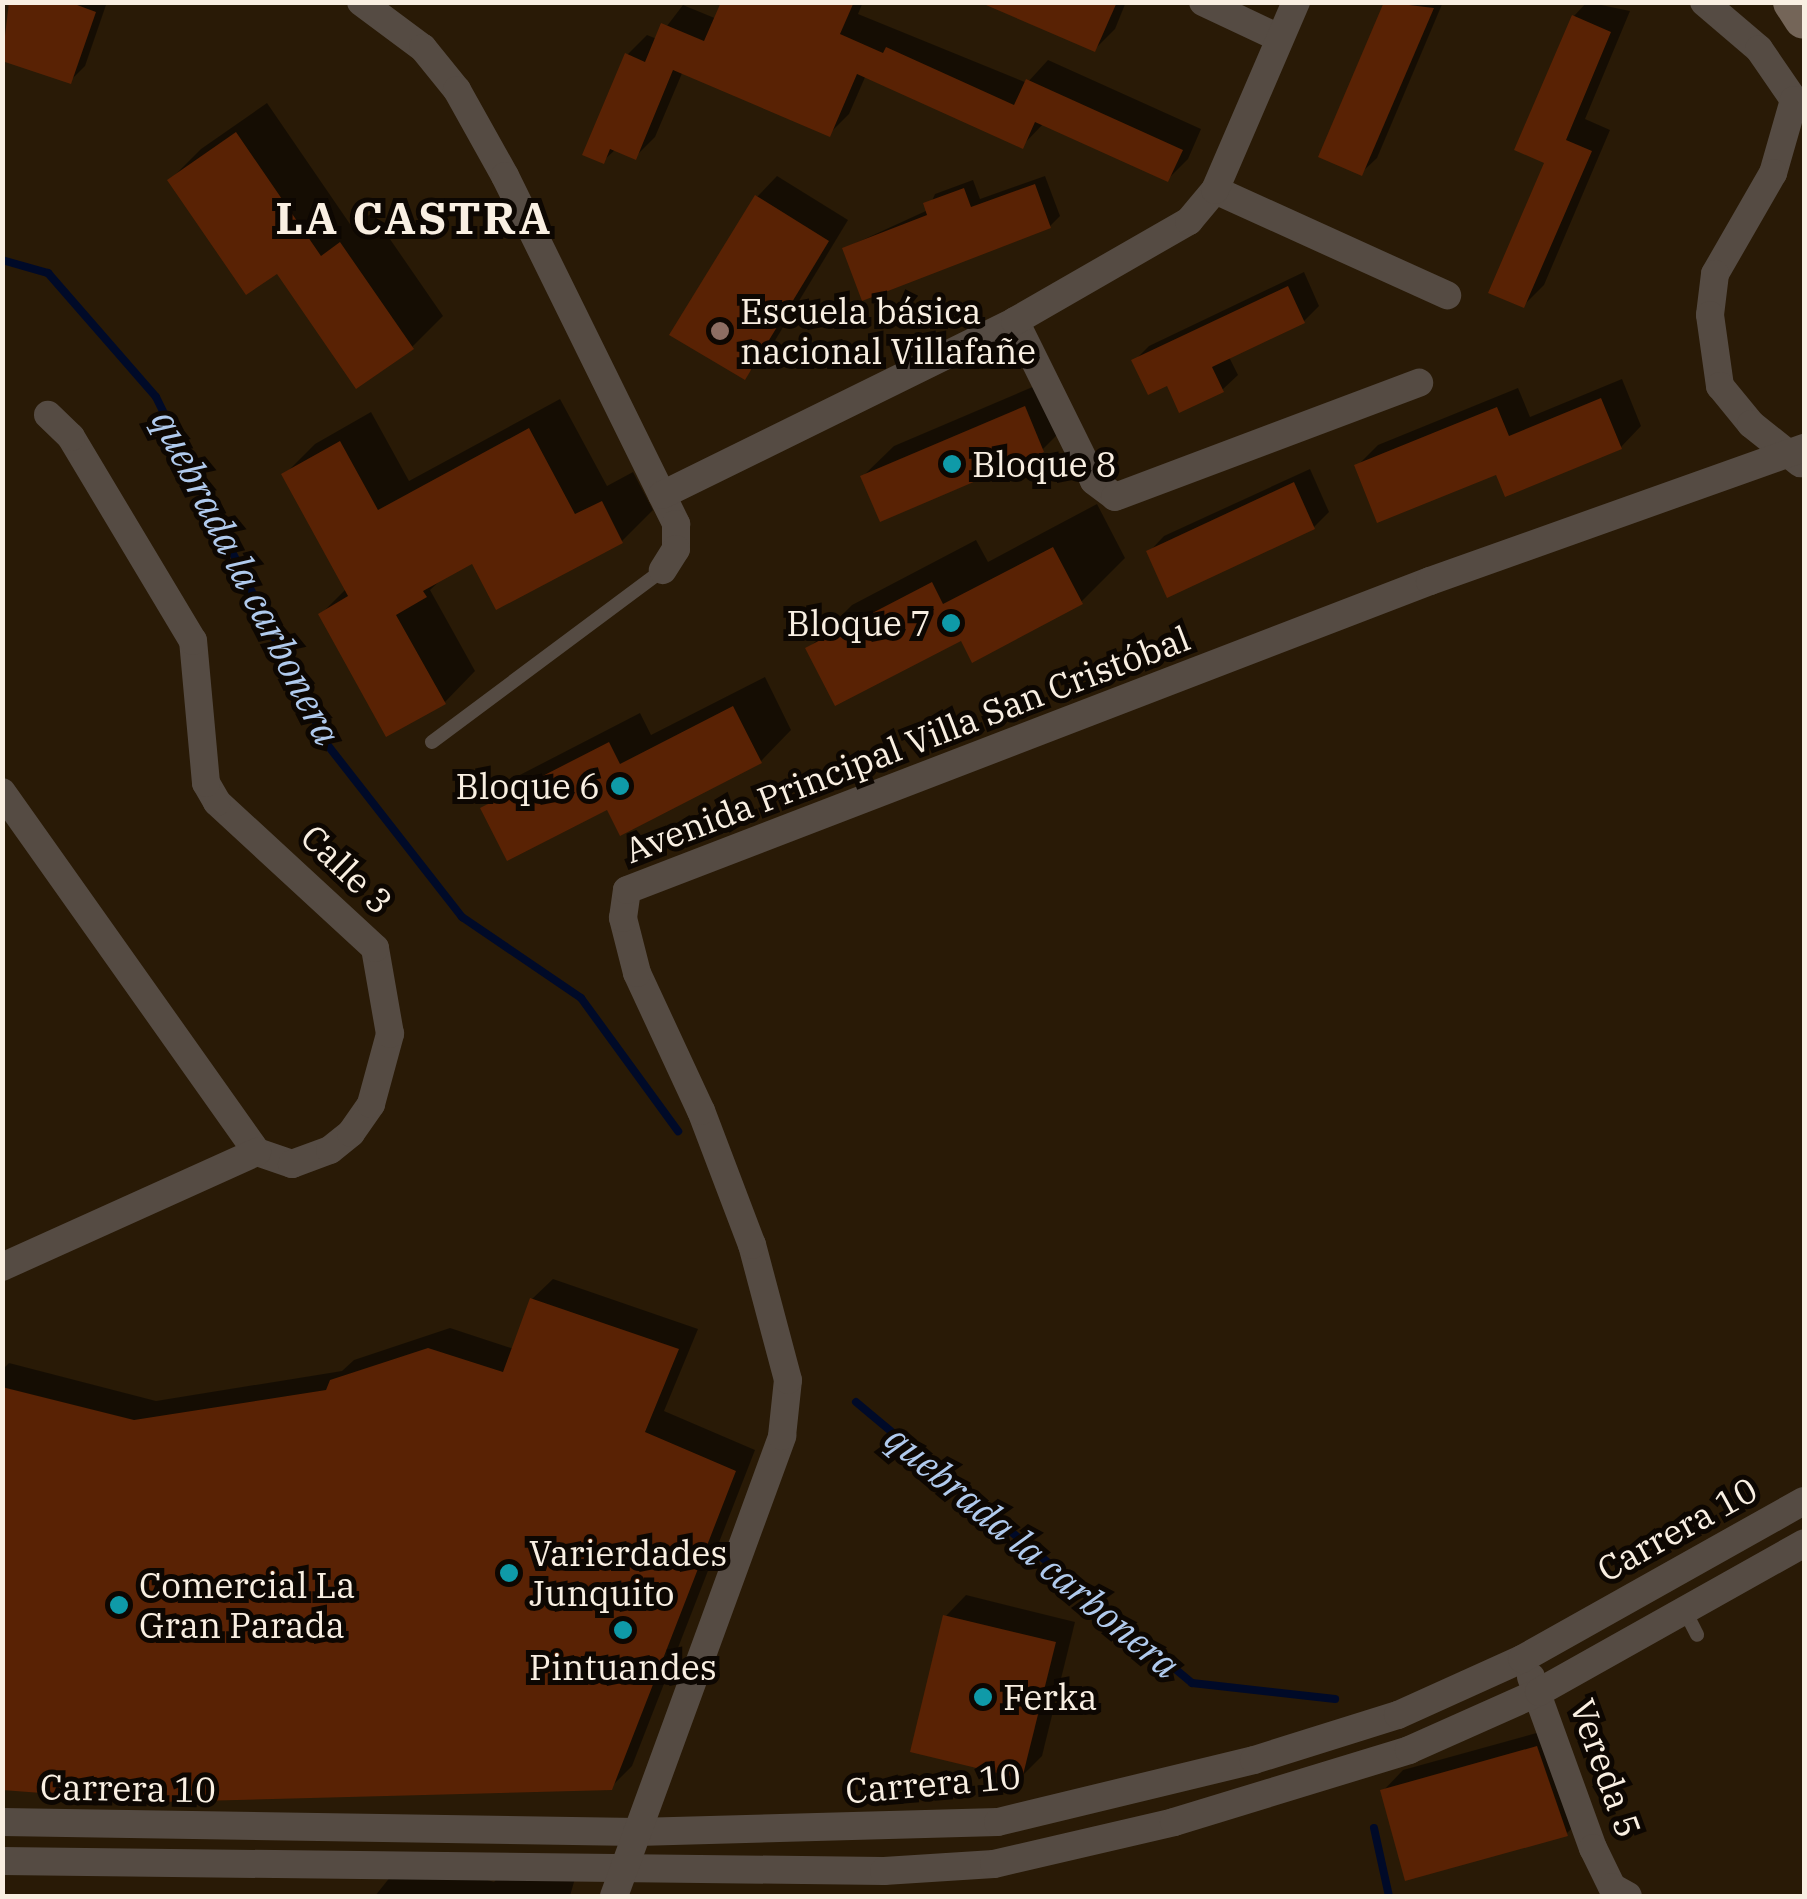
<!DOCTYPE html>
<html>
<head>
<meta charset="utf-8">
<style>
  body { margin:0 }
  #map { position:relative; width:1807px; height:1899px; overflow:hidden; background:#291a06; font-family:"IBM Plex Serif",serif }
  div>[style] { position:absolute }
  .shadow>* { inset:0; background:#0007 }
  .stream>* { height:8px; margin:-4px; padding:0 4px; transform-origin:4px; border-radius:4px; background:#000a28 }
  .building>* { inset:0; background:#592204 }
  .lane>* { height:14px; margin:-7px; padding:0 7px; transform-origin:7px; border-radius:7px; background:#554b43 }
  .street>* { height:28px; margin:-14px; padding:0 14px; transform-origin:14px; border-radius:14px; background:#554b43 }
  .secondary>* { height:40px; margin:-20px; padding:0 20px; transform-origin:20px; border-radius:20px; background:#746558 }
  .dots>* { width:28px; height:28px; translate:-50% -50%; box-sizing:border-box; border:5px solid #0d0702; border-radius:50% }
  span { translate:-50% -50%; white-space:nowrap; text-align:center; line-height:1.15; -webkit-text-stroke:10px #0d0702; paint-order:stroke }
  .poi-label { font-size:35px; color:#f9efe2 }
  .left { translate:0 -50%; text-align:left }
  .right { translate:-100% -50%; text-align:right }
  .street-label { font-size:35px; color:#f9efe2 }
  .water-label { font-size:38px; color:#b0caed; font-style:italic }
  .district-label { font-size:45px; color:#f9efe2; font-weight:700; letter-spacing:2.5px }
  .frame { position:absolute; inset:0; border:5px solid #f9efe2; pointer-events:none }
</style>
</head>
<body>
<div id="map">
  <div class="shadow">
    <div style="clip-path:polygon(11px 2px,107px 2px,85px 66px,70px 81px,2px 58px)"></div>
    <div style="clip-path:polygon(724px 2px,863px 2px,858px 14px,1027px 83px,1048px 60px,1201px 129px,1188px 159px,1168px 179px,1044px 123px,1022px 146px,866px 75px,849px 114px,829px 134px,683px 71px,655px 137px,635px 157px,616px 149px,603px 161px,627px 55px,647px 35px,657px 39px,683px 5px,717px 19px)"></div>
    <div style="clip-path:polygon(986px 2px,1126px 2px,1115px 29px,1095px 49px)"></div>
    <div style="clip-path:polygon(1387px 2px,1443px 2px,1377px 158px,1361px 173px)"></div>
    <div style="clip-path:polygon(1587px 2px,1630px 11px,1585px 119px,1610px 130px,1544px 285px,1524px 305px,1574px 16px)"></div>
    <div style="clip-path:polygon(267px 103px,352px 227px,372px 213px,443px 316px,412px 347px,277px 270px,170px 180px,201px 149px)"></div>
    <div style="clip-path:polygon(777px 176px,848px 220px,765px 357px,744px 377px,757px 197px)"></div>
    <div style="clip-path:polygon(1045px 176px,1060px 216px,1050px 226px,845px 248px,928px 210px,935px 194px,973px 180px,980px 199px)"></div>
    <div style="clip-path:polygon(1304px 272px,1319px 306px,1304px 321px,1229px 357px,1238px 375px,1222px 390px,1134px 361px,1149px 346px)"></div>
    <div style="clip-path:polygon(1056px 377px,1073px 419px,1043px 449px,863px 476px,894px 446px)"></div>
    <div style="clip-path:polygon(1622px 379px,1641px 426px,1621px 447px,1497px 471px,1357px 466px,1378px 445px,1518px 388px,1530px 417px)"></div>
    <div style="clip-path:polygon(560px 399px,607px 486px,633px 472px,653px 510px,622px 541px,473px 561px,444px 577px,430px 590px,475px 671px,445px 702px,321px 614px,347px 588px,284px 475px,315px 444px,371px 412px,409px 481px)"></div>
    <div style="clip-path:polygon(1310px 469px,1329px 512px,1314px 527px,1149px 552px,1164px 536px)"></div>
    <div style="clip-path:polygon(1097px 504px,1125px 558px,1081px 602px,962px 637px,808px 649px,852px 605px,976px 540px,988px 562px)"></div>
    <div style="clip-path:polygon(765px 677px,791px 730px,761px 761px,608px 806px,483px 809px,514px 778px,640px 713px,651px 735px)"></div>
    <div style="clip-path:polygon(553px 1279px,698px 1329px,664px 1411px,755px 1450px,632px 1766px,611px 1787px,2px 1787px,2px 1370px,9px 1363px,156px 1401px,342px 1371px,354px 1360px,450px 1328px,514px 1349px,532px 1299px)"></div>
    <div style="clip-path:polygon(966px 1595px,1075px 1622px,1042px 1756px,1022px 1776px,946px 1616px)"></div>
    <div style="clip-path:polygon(1558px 1727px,1588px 1813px,1567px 1833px,1406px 1878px,1383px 1791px,1403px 1770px)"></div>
    <div style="clip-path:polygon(512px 1864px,576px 1875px,570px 1896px,375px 1896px,399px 1866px,453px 1869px,494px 1882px)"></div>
  </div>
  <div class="stream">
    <div style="left:2px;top:260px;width:48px;rotate:15.8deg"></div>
    <div style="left:48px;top:273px;width:164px;rotate:48.9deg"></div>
    <div style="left:156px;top:397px;width:386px;rotate:63.8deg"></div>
    <div style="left:326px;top:743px;width:221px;rotate:52deg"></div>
    <div style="left:462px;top:917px;width:144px;rotate:34.2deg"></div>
    <div style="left:581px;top:998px;width:165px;rotate:53.9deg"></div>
    <div style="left:856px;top:1402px;width:438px;rotate:39.9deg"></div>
    <div style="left:1192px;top:1683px;width:144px;rotate:6.4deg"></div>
    <div style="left:1374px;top:1828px;width:70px;rotate:77.6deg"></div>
  </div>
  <div class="building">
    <div style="clip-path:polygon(9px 2px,69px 2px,96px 12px,71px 84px,2px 61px)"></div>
    <div style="clip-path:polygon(721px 2px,854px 2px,840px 34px,883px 53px,886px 47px,1014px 105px,1026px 79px,1183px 150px,1168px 182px,1035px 122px,1023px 149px,857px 74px,830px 137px,673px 70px,636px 160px,610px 149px,604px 164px,582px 155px,625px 53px,645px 62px,661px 23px,704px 41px)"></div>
    <div style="clip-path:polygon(979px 2px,1117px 2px,1095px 52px)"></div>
    <div style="clip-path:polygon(1384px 2px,1434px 8px,1362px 176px,1318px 157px)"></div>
    <div style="clip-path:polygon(1572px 15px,1611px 32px,1566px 140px,1592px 151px,1524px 308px,1488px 293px,1544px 163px,1514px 150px)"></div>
    <div style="clip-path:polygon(236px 132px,321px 256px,340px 242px,414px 349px,356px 389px,277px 274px,246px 295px,167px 180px)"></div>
    <div style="clip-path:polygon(1035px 184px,1051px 228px,862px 301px,842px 248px,927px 215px,923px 203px,964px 188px,971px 207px)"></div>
    <div style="clip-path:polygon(755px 195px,829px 241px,745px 380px,669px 335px)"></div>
    <div style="clip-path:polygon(1288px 286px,1305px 323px,1212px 367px,1224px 392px,1179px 413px,1167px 386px,1148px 395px,1131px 360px)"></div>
    <div style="clip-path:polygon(1601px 398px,1622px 449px,1505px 497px,1496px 475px,1377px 523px,1354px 465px,1497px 407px,1509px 436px)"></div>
    <div style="clip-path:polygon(1025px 406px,1044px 452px,880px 522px,860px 476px)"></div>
    <div style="clip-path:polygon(529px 428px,575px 514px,602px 501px,623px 543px,496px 610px,472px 564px,423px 591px,427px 597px,396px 615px,446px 704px,386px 737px,318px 614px,348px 596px,281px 474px,340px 441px,378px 510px)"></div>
    <div style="clip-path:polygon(1294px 482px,1315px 529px,1167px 598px,1146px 551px)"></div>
    <div style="clip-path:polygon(1053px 547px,1083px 604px,972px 663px,961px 641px,835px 706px,805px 648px,932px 582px,943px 604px)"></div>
    <div style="clip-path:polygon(733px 706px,762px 763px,620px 836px,607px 810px,507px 861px,480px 808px,609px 742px,620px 764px)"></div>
    <div style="clip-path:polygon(530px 1298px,679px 1349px,645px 1432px,736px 1471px,612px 1790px,160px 1802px,2px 1790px,2px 1387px,134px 1420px,326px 1390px,330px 1380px,428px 1348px,503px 1372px)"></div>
    <div style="clip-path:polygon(943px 1615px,1056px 1642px,1022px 1779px,910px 1752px)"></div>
    <div style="clip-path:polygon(1537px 1746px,1568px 1836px,1405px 1881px,1380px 1790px)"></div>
  </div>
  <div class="lane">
    <div style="left:432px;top:742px;width:288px;rotate:-36.7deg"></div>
    <div style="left:1684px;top:1609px;width:29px;rotate:63deg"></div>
  </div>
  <div class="street">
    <div style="left:361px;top:2px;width:77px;rotate:36.6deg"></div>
    <div style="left:423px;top:48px;width:54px;rotate:51deg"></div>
    <div style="left:457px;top:90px;width:98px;rotate:60.8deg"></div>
    <div style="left:505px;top:176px;width:388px;rotate:63.8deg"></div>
    <div style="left:676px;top:524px;width:25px;rotate:90deg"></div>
    <div style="left:676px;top:549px;width:25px;rotate:122deg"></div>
    <div style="left:1203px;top:2px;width:84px;rotate:25.3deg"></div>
    <div style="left:1704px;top:2px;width:72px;rotate:40.5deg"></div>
    <div style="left:1759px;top:49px;width:62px;rotate:55.5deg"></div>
    <div style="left:1794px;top:100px;width:76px;rotate:106deg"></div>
    <div style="left:1773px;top:173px;width:116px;rotate:119.9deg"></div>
    <div style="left:1715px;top:274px;width:41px;rotate:97deg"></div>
    <div style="left:1710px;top:315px;width:72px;rotate:82deg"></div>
    <div style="left:1720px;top:386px;width:49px;rotate:50.8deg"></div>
    <div style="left:1751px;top:424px;width:63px;rotate:38.5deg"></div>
    <div style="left:1215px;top:190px;width:255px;rotate:24.4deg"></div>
    <div style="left:1015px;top:321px;width:178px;rotate:63.7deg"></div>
    <div style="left:1094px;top:481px;width:26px;rotate:37deg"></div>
    <div style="left:1115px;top:497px;width:325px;rotate:-20.6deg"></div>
    <div style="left:662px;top:495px;width:394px;rotate:-26.2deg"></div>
    <div style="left:1015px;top:321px;width:201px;rotate:-29.9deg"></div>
    <div style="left:1189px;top:221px;width:40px;rotate:-50deg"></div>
    <div style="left:1215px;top:190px;width:205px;rotate:-66.7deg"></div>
    <div style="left:2px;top:792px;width:441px;rotate:54.7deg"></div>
    <div style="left:257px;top:1152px;width:37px;rotate:19deg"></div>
    <div style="left:292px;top:1164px;width:40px;rotate:-20.2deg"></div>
    <div style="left:330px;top:1150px;width:27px;rotate:-39deg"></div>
    <div style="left:351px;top:1133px;width:35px;rotate:-55deg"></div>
    <div style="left:371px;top:1104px;width:73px;rotate:-74.8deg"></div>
    <div style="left:390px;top:1034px;width:87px;rotate:-99.9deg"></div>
    <div style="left:375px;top:948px;width:215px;rotate:-137.3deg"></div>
    <div style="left:217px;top:802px;width:22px;rotate:-120deg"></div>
    <div style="left:206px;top:783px;width:143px;rotate:-95.2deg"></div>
    <div style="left:193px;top:641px;width:238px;rotate:-120.9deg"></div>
    <div style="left:71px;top:437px;width:32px;rotate:-136deg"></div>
    <div style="left:2px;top:1267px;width:280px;rotate:-24.3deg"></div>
    <div style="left:1531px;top:1677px;width:182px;rotate:70.1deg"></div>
    <div style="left:1593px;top:1848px;width:43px;rotate:64deg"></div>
    <div style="left:1612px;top:1887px;width:18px;rotate:29deg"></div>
    <div style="left:2px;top:1822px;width:635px;rotate:0.9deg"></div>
    <div style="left:637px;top:1832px;width:361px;rotate:-1.6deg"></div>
    <div style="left:998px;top:1822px;width:263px;rotate:-13.6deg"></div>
    <div style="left:1254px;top:1760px;width:151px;rotate:-17.4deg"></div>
    <div style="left:1398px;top:1715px;width:136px;rotate:-24.3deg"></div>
    <div style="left:1522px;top:1659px;width:323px;rotate:-29.3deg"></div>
    <div style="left:2px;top:1861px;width:882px;rotate:0.65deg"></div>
    <div style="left:884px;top:1871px;width:110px;rotate:-3.6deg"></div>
    <div style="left:994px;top:1864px;width:185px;rotate:-13.1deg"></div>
    <div style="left:1174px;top:1822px;width:246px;rotate:-17deg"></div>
    <div style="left:1409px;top:1750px;width:142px;rotate:-24deg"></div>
    <div style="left:1539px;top:1692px;width:304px;rotate:-29.3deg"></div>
    <div style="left:614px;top:1896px;width:490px;rotate:-69.9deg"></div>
    <div style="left:782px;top:1436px;width:56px;rotate:-83.9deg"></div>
    <div style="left:788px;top:1380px;width:140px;rotate:-104.9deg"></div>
    <div style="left:752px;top:1245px;width:143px;rotate:-110.8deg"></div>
    <div style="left:701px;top:1111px;width:152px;rotate:-114.9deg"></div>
    <div style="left:637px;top:973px;width:57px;rotate:-104.3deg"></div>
    <div style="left:623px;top:918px;width:28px;rotate:-82deg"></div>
    <div style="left:627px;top:890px;width:860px;rotate:-21.05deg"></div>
    <div style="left:1430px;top:581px;width:397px;rotate:-19.6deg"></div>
  </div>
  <div class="secondary">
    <div style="left:1793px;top:2px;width:20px;rotate:57deg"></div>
  </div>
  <div class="dots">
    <div style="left:720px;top:331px;background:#8d6e63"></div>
    <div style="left:952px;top:464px;background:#0f9aa8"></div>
    <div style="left:951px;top:623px;background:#0f9aa8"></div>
    <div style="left:620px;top:786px;background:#0f9aa8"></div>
    <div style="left:509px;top:1573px;background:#0f9aa8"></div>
    <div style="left:119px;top:1605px;background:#0f9aa8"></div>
    <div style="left:623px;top:1630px;background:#0f9aa8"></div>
    <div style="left:983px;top:1697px;background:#0f9aa8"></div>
  </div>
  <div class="poi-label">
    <span class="left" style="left:740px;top:331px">Escuela básica<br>nacional Villafañe</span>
    <span class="left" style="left:972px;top:464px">Bloque 8</span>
    <span class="right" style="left:931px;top:623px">Bloque 7</span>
    <span class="right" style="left:600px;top:786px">Bloque 6</span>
    <span class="left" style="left:529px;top:1573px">Varierdades<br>Junquito</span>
    <span class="left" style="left:139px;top:1605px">Comercial La<br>Gran Parada</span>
    <span style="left:623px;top:1667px">Pintuandes</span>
    <span class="left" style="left:1003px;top:1697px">Ferka</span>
  </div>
  <div class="street-label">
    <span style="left:907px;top:744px;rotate:-21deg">Avenida Principal Villa San Cristóbal</span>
    <span style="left:347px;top:869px;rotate:44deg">Calle 3</span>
    <span style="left:1677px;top:1529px;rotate:-29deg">Carrera 10</span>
    <span style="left:1606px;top:1768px;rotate:70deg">Vereda 5</span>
    <span style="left:933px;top:1783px;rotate:-5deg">Carrera 10</span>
    <span style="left:128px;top:1788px;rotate:1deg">Carrera 10</span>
  </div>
  <div class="water-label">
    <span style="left:247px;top:577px;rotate:63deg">quebrada la carbonera</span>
    <span style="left:1033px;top:1551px;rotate:40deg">quebrada la carbonera</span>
  </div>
  <div class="district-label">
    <span style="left:414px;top:218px">LA CASTRA</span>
  </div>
  <div class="frame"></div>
</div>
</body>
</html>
